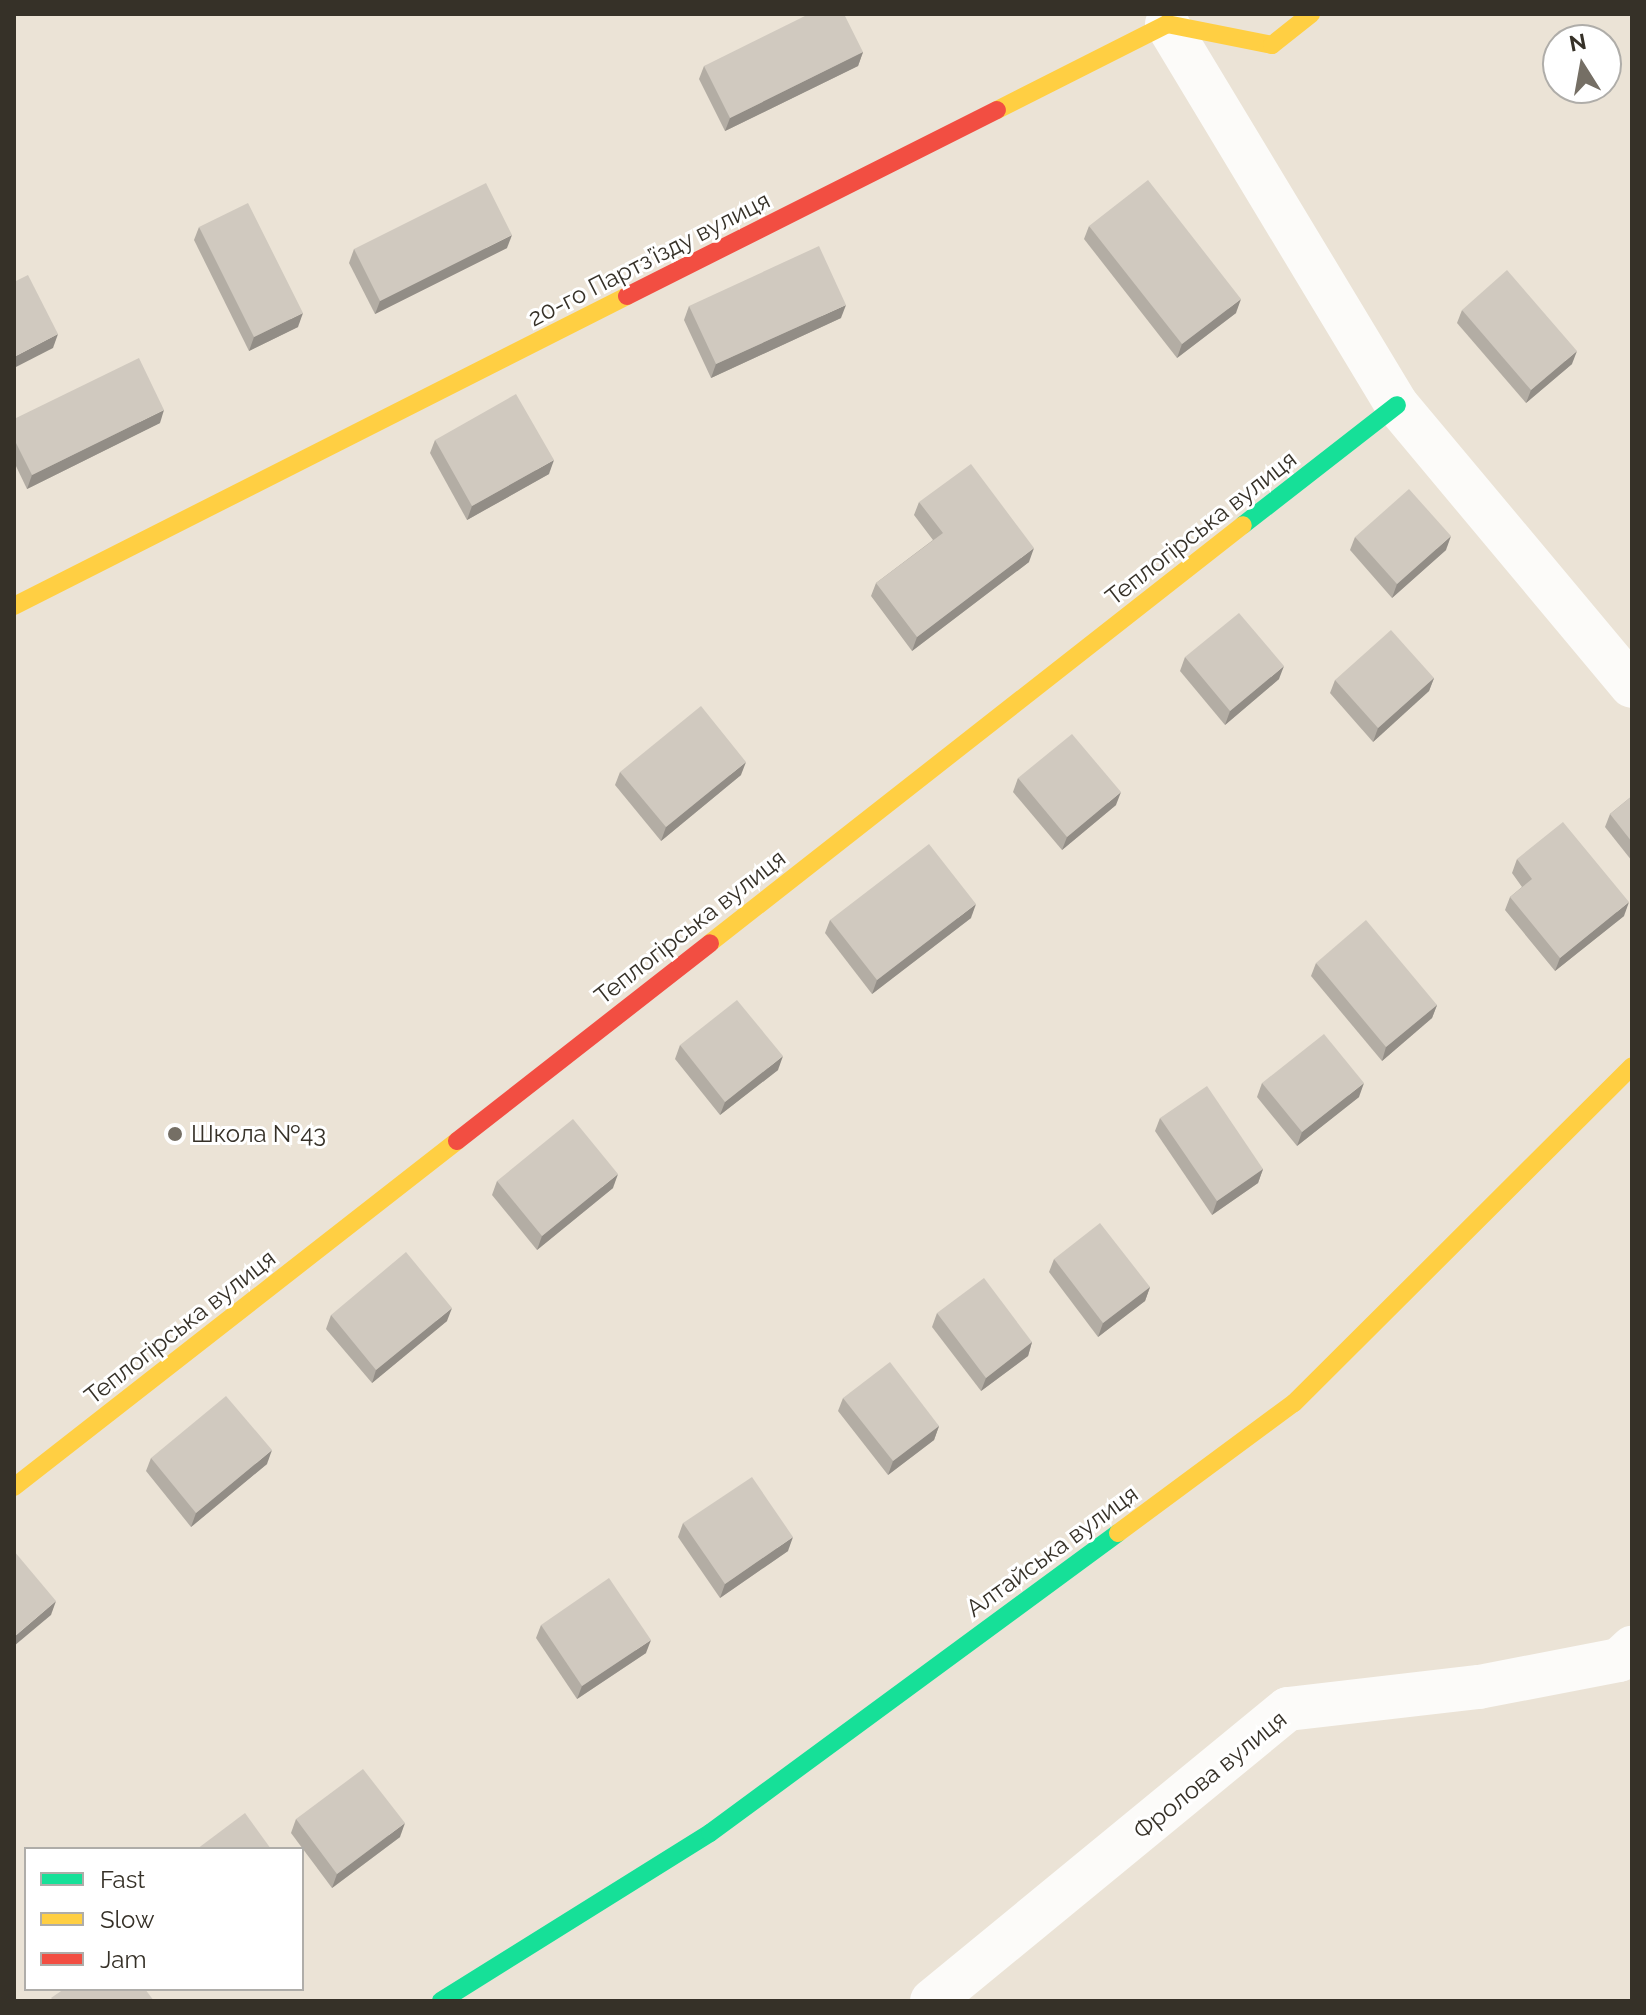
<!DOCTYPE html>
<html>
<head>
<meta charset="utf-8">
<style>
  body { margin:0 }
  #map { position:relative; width:1646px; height:2015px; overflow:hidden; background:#ebe3d6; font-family:Raleway,sans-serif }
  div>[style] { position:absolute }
  .street>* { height:44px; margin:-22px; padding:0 22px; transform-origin:22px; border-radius:22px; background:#fcfbf9 }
  .fast>* { height:18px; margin:-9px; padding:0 9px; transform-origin:9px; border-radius:9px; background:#16e098 }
  .slow>* { height:18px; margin:-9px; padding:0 9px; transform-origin:9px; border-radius:9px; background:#ffcf43 }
  .jam>* { height:18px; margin:-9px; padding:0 9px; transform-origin:9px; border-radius:9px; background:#f24e42 }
  .wall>* { inset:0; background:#b3ada4 }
  .shaded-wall>* { inset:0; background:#928d86 }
  .building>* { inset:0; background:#d0c9bf }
  .dots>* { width:22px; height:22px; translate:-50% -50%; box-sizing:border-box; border:4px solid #fff; border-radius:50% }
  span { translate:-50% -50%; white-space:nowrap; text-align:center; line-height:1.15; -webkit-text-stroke:6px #fff; paint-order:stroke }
  .street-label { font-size:24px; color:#363128 }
  .poi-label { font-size:24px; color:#363128 }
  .left { translate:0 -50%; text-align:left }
  .frame { position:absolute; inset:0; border:16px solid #363128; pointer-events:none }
  .legend { position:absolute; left:24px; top:1847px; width:280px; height:144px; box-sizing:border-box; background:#fff; border:2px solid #afada9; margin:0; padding:10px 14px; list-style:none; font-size:24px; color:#363128 }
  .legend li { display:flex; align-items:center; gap:16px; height:40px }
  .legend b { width:40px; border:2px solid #afada9 }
  .north { position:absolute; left:1542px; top:24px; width:80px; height:80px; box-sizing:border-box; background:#fff; border:2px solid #afada9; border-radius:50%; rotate:349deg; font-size:22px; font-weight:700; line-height:32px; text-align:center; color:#363128 }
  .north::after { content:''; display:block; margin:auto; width:28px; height:36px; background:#756f65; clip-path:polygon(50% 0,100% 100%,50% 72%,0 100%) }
</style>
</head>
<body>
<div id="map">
  <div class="street">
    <div style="left:1167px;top:24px;width:445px;rotate:58.9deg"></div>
    <div style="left:1397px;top:405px;width:366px;rotate:50.1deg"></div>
    <div style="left:932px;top:2001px;width:460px;rotate:-39.4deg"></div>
    <div style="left:1288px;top:1709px;width:192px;rotate:-6.6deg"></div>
    <div style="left:1479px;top:1687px;width:143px;rotate:-10.9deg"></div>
    <div style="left:1619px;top:1660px;width:18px;rotate:-43deg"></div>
  </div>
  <div class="fast">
    <div style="left:1243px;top:525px;width:195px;rotate:-37.9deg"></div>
    <div style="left:441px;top:2001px;width:317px;rotate:-32deg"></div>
    <div style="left:710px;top:1833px;width:506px;rotate:-36.33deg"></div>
  </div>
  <div class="slow">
    <div style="left:997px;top:110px;width:191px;rotate:-26.8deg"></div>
    <div style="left:1167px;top:24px;width:107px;rotate:11.3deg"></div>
    <div style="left:1272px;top:45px;width:50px;rotate:-38.5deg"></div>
    <div style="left:14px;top:606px;width:687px;rotate:-26.83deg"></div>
    <div style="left:710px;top:943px;width:677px;rotate:-38.1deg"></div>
    <div style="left:14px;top:1487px;width:562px;rotate:-37.99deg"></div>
    <div style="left:1118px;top:1533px;width:219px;rotate:-36.5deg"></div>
    <div style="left:1294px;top:1403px;width:477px;rotate:-44.9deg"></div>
  </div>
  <div class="jam">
    <div style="left:627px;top:296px;width:414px;rotate:-26.7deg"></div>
    <div style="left:457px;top:1141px;width:321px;rotate:-38deg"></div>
  </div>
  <div class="wall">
    <div style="clip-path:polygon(863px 52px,858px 66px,725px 131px,699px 79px,704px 66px)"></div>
    <div style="clip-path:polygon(1089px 226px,1236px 313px,1177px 358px,1084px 239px)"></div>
    <div style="clip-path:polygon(199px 227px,298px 327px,249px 351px,194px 240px)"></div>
    <div style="clip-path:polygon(507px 248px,375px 314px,349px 263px,354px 249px)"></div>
    <div style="clip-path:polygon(689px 306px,841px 318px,711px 378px,684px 320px)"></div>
    <div style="clip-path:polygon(1462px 310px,1572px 364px,1526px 403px,1457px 323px)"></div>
    <div style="clip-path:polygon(14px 419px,160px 423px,27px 489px,14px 462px)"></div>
    <div style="clip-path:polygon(435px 440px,549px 474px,467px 520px,430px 453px)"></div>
    <div style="clip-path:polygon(919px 502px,1029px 562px,912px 651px,871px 596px,876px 583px,933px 540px,914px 515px)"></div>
    <div style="clip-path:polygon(1355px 537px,1446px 550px,1392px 598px,1350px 550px)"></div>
    <div style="clip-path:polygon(1185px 657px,1279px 679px,1225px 725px,1180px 671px)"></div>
    <div style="clip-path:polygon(1434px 678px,1429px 691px,1373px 742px,1330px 693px,1335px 680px)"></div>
    <div style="clip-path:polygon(620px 772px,741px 775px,661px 841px,615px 785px)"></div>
    <div style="clip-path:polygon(1018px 778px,1116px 805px,1062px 850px,1013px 792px)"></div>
    <div style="clip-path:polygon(1632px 796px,1632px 861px,1605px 827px,1610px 814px)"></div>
    <div style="clip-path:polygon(1517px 859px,1624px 916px,1555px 971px,1505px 910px,1510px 897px,1522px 887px,1512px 873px)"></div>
    <div style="clip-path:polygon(971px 918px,872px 994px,825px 933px,830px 920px)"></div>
    <div style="clip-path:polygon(1316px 963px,1437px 1005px,1432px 1018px,1382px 1061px,1311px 976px)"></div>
    <div style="clip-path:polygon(680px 1045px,778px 1070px,720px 1115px,675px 1059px)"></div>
    <div style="clip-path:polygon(1262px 1083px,1359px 1097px,1297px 1146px,1257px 1097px)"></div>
    <div style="clip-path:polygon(1160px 1118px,1263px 1169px,1258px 1183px,1212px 1215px,1155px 1131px)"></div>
    <div style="clip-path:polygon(497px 1181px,613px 1188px,537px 1250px,492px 1195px)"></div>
    <div style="clip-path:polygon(1054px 1259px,1150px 1287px,1145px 1301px,1098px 1337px,1049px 1272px)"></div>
    <div style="clip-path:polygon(937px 1313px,1032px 1342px,1028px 1356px,981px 1391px,932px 1327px)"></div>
    <div style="clip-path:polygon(331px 1315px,447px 1321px,372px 1383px,326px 1329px)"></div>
    <div style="clip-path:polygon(843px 1398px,939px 1426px,934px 1440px,888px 1475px,838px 1411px)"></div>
    <div style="clip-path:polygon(151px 1458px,267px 1464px,191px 1527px,146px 1471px)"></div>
    <div style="clip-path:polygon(683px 1523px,788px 1551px,720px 1598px,678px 1537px)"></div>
    <div style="clip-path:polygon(541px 1625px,646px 1653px,577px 1699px,536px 1638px)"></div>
    <div style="clip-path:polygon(296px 1819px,400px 1837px,332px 1888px,291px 1833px)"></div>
  </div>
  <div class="shaded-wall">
    <div style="clip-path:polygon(863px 52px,858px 66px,725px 131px,730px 118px)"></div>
    <div style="clip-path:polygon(512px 235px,507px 248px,375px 314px,380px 301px)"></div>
    <div style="clip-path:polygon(1241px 299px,1236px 313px,1177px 358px,1182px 344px)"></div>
    <div style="clip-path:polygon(846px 305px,841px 318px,711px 378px,716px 364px)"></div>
    <div style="clip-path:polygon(303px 313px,298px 327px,249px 351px,254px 337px)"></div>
    <div style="clip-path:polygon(58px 334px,53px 348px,14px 368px,14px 357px)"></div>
    <div style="clip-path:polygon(1577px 351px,1572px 364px,1526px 403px,1531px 390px)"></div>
    <div style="clip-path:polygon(164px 410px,160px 423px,27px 489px,32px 475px)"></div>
    <div style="clip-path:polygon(554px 460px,549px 474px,467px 520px,472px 506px)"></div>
    <div style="clip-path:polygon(1451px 536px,1446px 550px,1392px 598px,1397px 584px)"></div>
    <div style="clip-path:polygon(1034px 548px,1029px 562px,912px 651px,917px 637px)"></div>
    <div style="clip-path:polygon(1284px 666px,1279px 679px,1225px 725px,1230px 711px)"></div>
    <div style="clip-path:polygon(1434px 678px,1429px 691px,1373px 742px,1378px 728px)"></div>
    <div style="clip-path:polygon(746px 762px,741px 775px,661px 841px,666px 827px)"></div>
    <div style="clip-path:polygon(1121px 792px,1116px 805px,1062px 850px,1067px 837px)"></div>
    <div style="clip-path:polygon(1629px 902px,1624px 916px,1555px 971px,1560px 958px)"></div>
    <div style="clip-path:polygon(976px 904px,971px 918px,872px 994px,877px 980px)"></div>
    <div style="clip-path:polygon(1437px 1005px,1432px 1018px,1382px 1061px,1386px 1047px)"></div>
    <div style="clip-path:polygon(783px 1056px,778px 1070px,720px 1115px,725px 1102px)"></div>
    <div style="clip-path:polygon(1364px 1083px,1359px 1097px,1297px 1146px,1302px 1132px)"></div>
    <div style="clip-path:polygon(1263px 1169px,1258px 1183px,1212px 1215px,1217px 1201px)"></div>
    <div style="clip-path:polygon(618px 1174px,613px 1188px,537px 1250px,542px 1236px)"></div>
    <div style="clip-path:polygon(1150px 1287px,1145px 1301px,1098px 1337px,1103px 1323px)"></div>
    <div style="clip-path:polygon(452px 1308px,447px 1321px,372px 1383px,376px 1370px)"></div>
    <div style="clip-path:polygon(1032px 1342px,1028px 1356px,981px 1391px,986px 1378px)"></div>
    <div style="clip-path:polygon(939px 1426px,934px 1440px,888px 1475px,893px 1461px)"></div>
    <div style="clip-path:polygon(272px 1450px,267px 1464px,191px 1527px,196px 1513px)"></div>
    <div style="clip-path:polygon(793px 1537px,788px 1551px,720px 1598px,725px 1584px)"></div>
    <div style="clip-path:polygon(56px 1601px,51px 1615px,14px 1646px,14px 1637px)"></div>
    <div style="clip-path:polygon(651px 1640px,646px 1653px,577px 1699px,582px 1686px)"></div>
    <div style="clip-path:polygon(405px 1823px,400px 1837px,332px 1888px,337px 1874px)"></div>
  </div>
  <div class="building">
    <div style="clip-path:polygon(809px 14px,844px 14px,863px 52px,730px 118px,704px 66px)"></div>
    <div style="clip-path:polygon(1148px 180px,1241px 299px,1182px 344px,1089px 226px)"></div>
    <div style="clip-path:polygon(486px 183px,512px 235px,380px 301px,354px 249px)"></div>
    <div style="clip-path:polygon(248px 203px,303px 313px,254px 337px,199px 227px)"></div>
    <div style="clip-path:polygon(819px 246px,846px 305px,716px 364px,689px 306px)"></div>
    <div style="clip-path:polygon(1507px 270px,1577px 351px,1531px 390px,1462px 310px)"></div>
    <div style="clip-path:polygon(28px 275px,58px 334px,14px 357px,14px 282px)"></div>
    <div style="clip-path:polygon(139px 358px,164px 410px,32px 475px,14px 439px,14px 419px)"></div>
    <div style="clip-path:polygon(516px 394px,554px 460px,472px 506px,435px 440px)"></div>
    <div style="clip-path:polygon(971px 464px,1034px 548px,917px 637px,876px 583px,943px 533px,919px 502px)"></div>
    <div style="clip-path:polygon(1409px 489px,1451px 536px,1397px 584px,1355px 537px)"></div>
    <div style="clip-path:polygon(1239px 613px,1284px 666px,1230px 711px,1185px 657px)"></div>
    <div style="clip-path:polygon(1391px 630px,1434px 678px,1378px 728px,1335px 680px)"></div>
    <div style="clip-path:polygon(701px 706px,746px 762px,666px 827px,620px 772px)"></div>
    <div style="clip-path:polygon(1072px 734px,1121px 792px,1067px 837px,1018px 778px)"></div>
    <div style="clip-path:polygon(1632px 796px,1632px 842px,1610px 814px)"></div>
    <div style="clip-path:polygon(1563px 822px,1629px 902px,1560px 958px,1510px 897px,1532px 879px,1517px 859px)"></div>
    <div style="clip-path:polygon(929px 844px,976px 904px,877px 980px,830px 920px)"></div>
    <div style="clip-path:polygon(1366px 920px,1437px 1005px,1386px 1047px,1316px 963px)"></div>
    <div style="clip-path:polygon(737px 1000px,783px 1056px,725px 1102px,680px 1045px)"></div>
    <div style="clip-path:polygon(1324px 1034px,1364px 1083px,1302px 1132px,1262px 1083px)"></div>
    <div style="clip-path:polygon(1207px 1086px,1263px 1169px,1217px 1201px,1160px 1118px)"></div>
    <div style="clip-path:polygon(573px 1119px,618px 1174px,542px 1236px,497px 1181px)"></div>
    <div style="clip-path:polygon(1100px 1223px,1150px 1287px,1103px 1323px,1054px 1259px)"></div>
    <div style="clip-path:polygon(406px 1252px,452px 1308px,376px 1370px,331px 1315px)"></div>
    <div style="clip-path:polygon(984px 1278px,1032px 1342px,986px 1378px,937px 1313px)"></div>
    <div style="clip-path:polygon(890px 1362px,939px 1426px,893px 1461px,843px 1398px)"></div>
    <div style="clip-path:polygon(226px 1396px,272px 1450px,196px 1513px,151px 1458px)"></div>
    <div style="clip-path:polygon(752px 1477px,793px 1537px,725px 1584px,683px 1523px)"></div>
    <div style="clip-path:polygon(14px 1551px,56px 1601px,14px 1637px)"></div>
    <div style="clip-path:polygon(609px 1578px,651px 1640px,582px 1686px,541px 1625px)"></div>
    <div style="clip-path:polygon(363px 1769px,405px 1823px,337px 1874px,296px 1819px)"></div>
    <div style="clip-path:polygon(245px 1813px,271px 1849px,197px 1849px)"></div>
    <div style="clip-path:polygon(64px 1989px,145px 1989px,154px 2001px,54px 2001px,51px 1998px)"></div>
  </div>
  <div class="dots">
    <div style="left:175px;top:1134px;background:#756f65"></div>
  </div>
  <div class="street-label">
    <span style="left:649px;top:259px;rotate:-27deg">20-го Партз’їзду вулиця</span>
    <span style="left:1201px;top:528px;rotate:-38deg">Теплогірська вулиця</span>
    <span style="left:690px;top:927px;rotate:-38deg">Теплогірська вулиця</span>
    <span style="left:180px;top:1327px;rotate:-38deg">Теплогірська вулиця</span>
    <span style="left:1052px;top:1551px;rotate:-36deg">Алтайська вулиця</span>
    <span style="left:1210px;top:1775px;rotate:-39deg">Фролова вулиця</span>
  </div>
  <div class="poi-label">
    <span class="left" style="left:191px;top:1134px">Школа №43</span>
  </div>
  <div class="frame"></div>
  <ul class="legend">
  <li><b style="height:10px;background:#16e098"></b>Fast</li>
  <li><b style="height:10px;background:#ffcf43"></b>Slow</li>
  <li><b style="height:10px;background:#f24e42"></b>Jam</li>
  </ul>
  <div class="north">N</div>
</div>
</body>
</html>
